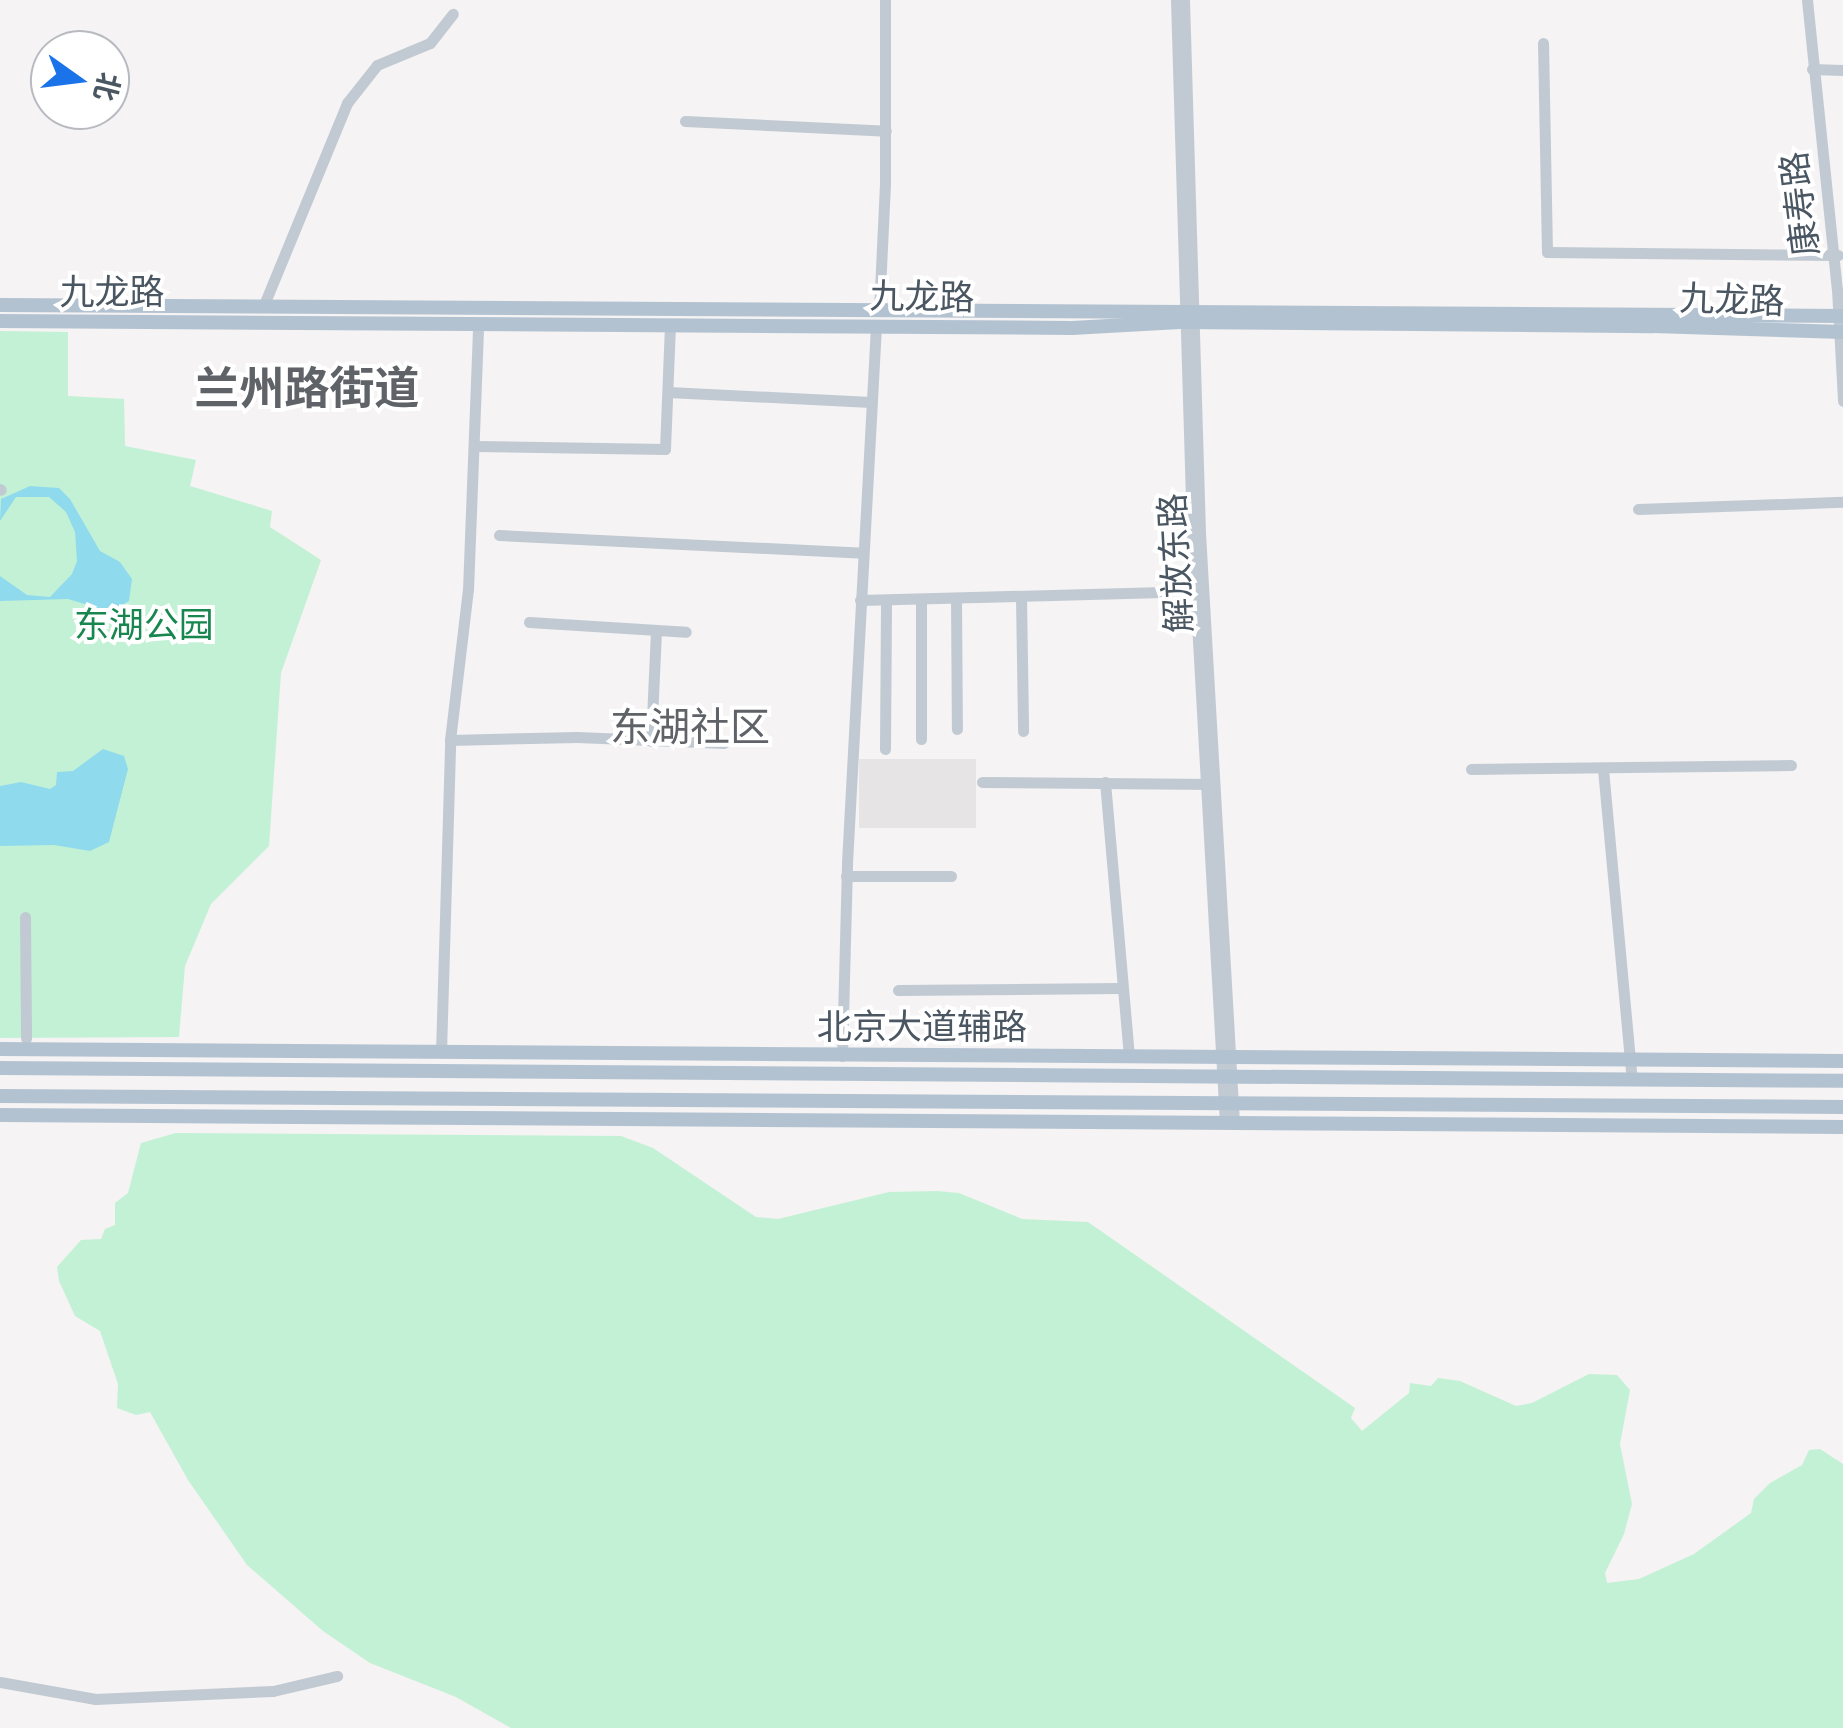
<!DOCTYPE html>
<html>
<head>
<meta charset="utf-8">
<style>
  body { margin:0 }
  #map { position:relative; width:1843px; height:1728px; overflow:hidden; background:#f5f3f3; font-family:Inter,"Noto Sans SC",sans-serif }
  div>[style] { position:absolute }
  .education>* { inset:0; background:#e6e4e5 }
  .green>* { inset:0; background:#c3f1d5 }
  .water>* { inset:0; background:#90daee }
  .minor>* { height:11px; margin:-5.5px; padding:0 5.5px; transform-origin:5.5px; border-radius:5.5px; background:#c1cad2 }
  .major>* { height:14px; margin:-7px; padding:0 7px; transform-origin:7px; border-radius:7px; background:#b3c2d1 }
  span { translate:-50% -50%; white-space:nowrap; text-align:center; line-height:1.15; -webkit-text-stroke:8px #fff; paint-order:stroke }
  .street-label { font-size:35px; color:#4a5661 }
  .park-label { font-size:35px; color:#17864f }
  .quarter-label { font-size:40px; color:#5f6368 }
  .district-label { font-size:45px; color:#5f6368; font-weight:700 }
  .north { position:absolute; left:30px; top:30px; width:100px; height:100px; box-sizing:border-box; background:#fff; border:2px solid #b7bbc0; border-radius:50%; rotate:104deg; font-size:28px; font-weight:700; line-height:40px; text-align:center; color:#4a5661 }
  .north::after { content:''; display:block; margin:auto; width:35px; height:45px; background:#1a73e8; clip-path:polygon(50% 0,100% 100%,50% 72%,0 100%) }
</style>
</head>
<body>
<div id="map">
  <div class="education">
    <div style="clip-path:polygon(859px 759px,976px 759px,976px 828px,859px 828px)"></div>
  </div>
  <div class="green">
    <div style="clip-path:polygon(0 331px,68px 332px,68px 396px,124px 399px,125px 446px,196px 460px,190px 486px,272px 511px,270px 527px,321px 560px,281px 673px,269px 846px,211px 904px,185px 966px,179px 1037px,0 1038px)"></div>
    <div style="clip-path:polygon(176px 1133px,621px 1136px,653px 1148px,756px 1217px,778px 1219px,889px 1192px,937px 1191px,959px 1193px,1022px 1219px,1088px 1222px,1355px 1408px,1351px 1418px,1362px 1431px,1409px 1393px,1410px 1383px,1431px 1386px,1438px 1378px,1460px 1381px,1516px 1406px,1532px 1403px,1589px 1374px,1617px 1375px,1630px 1390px,1620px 1444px,1632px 1504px,1624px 1534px,1605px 1573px,1607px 1583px,1639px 1579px,1694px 1554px,1751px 1513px,1754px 1499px,1770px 1483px,1802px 1465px,1809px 1450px,1820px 1449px,1843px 1464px,1843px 1728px,511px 1728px,456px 1697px,370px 1663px,323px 1631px,247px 1565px,188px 1480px,150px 1412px,136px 1415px,117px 1408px,118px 1384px,100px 1331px,75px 1316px,59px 1281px,57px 1267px,81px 1240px,101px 1239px,105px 1229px,115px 1225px,115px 1203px,128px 1193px,141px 1143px)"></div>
  </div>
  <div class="water">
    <div style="clip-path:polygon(30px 486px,59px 488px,70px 499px,100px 551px,120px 562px,132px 579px,129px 601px,111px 612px,68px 599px,0 601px,0 576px,27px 595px,50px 597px,72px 574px,77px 561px,75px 532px,66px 512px,49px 497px,16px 497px,0 521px,1px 499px)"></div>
    <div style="clip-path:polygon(103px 749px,124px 756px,128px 769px,109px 842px,90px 851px,54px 845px,0 846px,0 786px,21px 782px,50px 789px,56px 785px,57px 772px,73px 771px)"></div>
  </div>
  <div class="minor">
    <div style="left:1176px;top:0;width:533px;rotate:88.28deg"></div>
    <div style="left:1192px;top:533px;width:591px;rotate:86.8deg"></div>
    <div style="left:1184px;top:0;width:533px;rotate:88.28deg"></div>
    <div style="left:1200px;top:533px;width:591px;rotate:86.7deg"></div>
    <div style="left:1807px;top:0;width:291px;rotate:84.1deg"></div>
    <div style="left:1837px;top:289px;width:112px;rotate:86.9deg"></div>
    <div style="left:1543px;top:43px;width:209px;rotate:88.9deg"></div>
    <div style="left:1547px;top:252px;width:291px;rotate:0.6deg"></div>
    <div style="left:1812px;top:69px;width:31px;rotate:2deg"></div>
    <div style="left:685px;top:121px;width:201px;rotate:2.8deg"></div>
    <div style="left:263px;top:307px;width:221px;rotate:-67.6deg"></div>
    <div style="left:347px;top:103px;width:48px;rotate:-51.7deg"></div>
    <div style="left:377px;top:65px;width:57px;rotate:-22.5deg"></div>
    <div style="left:430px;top:43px;width:37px;rotate:-52deg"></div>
    <div style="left:879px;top:311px;width:128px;rotate:-87.3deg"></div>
    <div style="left:885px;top:183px;width:183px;rotate:-90deg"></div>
    <div style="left:668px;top:392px;width:203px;rotate:2.8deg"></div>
    <div style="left:476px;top:446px;width:189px;rotate:0.9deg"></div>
    <div style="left:665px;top:449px;width:125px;rotate:-87.7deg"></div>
    <div style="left:0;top:489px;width:1px;rotate:45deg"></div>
    <div style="left:1638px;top:509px;width:205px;rotate:-2deg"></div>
    <div style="left:499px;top:535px;width:364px;rotate:2.8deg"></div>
    <div style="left:1021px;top:597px;width:134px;rotate:89.1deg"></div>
    <div style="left:921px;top:599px;width:140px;rotate:90deg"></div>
    <div style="left:956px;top:599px;width:130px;rotate:89.6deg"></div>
    <div style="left:860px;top:600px;width:341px;rotate:-1.5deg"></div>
    <div style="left:529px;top:622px;width:157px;rotate:3.6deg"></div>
    <div style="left:450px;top:740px;width:127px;rotate:-1.4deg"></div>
    <div style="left:577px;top:737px;width:147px;rotate:2.3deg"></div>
    <div style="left:651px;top:741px;width:110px;rotate:-87.4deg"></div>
    <div style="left:885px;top:749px;width:149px;rotate:-89.6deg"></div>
    <div style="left:1471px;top:769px;width:320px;rotate:-0.7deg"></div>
    <div style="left:1603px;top:769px;width:312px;rotate:84.7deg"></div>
    <div style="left:982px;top:782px;width:231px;rotate:0.5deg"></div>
    <div style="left:1105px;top:782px;width:276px;rotate:85deg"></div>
    <div style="left:846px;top:876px;width:105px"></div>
    <div style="left:25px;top:917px;width:121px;rotate:89.5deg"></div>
    <div style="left:898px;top:990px;width:222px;rotate:-0.5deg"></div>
    <div style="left:441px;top:1052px;width:312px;rotate:-88.3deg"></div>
    <div style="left:450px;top:740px;width:151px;rotate:-83.2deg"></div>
    <div style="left:468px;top:590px;width:266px;rotate:-87.8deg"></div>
    <div style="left:842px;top:1056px;width:193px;rotate:-88.5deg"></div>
    <div style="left:847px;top:863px;width:538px;rotate:-86.91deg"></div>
    <div style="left:0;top:1682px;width:97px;rotate:10.1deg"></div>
    <div style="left:95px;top:1699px;width:178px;rotate:-2.6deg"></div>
    <div style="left:273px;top:1691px;width:66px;rotate:-13.2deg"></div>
  </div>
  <div class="major">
    <div style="left:0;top:305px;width:1843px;rotate:0.34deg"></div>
    <div style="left:0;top:321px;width:1072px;rotate:0.37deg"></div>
    <div style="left:1072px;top:328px;width:108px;rotate:-3.2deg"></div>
    <div style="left:1180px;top:322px;width:473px;rotate:0.5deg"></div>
    <div style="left:1653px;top:326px;width:190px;rotate:1.8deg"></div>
    <div style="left:0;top:1049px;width:1843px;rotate:0.37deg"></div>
    <div style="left:0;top:1068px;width:1843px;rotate:0.4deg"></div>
    <div style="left:0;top:1096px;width:1843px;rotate:0.34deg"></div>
    <div style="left:0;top:1115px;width:1843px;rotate:0.37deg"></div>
  </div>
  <div class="street-label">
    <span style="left:1799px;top:204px;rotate:-97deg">康寿路</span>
    <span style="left:112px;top:291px">九龙路</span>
    <span style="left:922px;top:296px;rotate:1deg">九龙路</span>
    <span style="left:1732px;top:299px;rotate:2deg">九龙路</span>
    <span style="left:1175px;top:563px;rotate:-93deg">解放东路</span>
    <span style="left:922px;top:1026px">北京大道辅路</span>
  </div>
  <div class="park-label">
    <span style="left:144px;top:624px">东湖公园</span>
  </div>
  <div class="quarter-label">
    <span style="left:690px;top:727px">东湖社区</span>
  </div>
  <div class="district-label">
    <span style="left:307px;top:388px">兰州路街道</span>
  </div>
  <div class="north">北</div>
</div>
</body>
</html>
